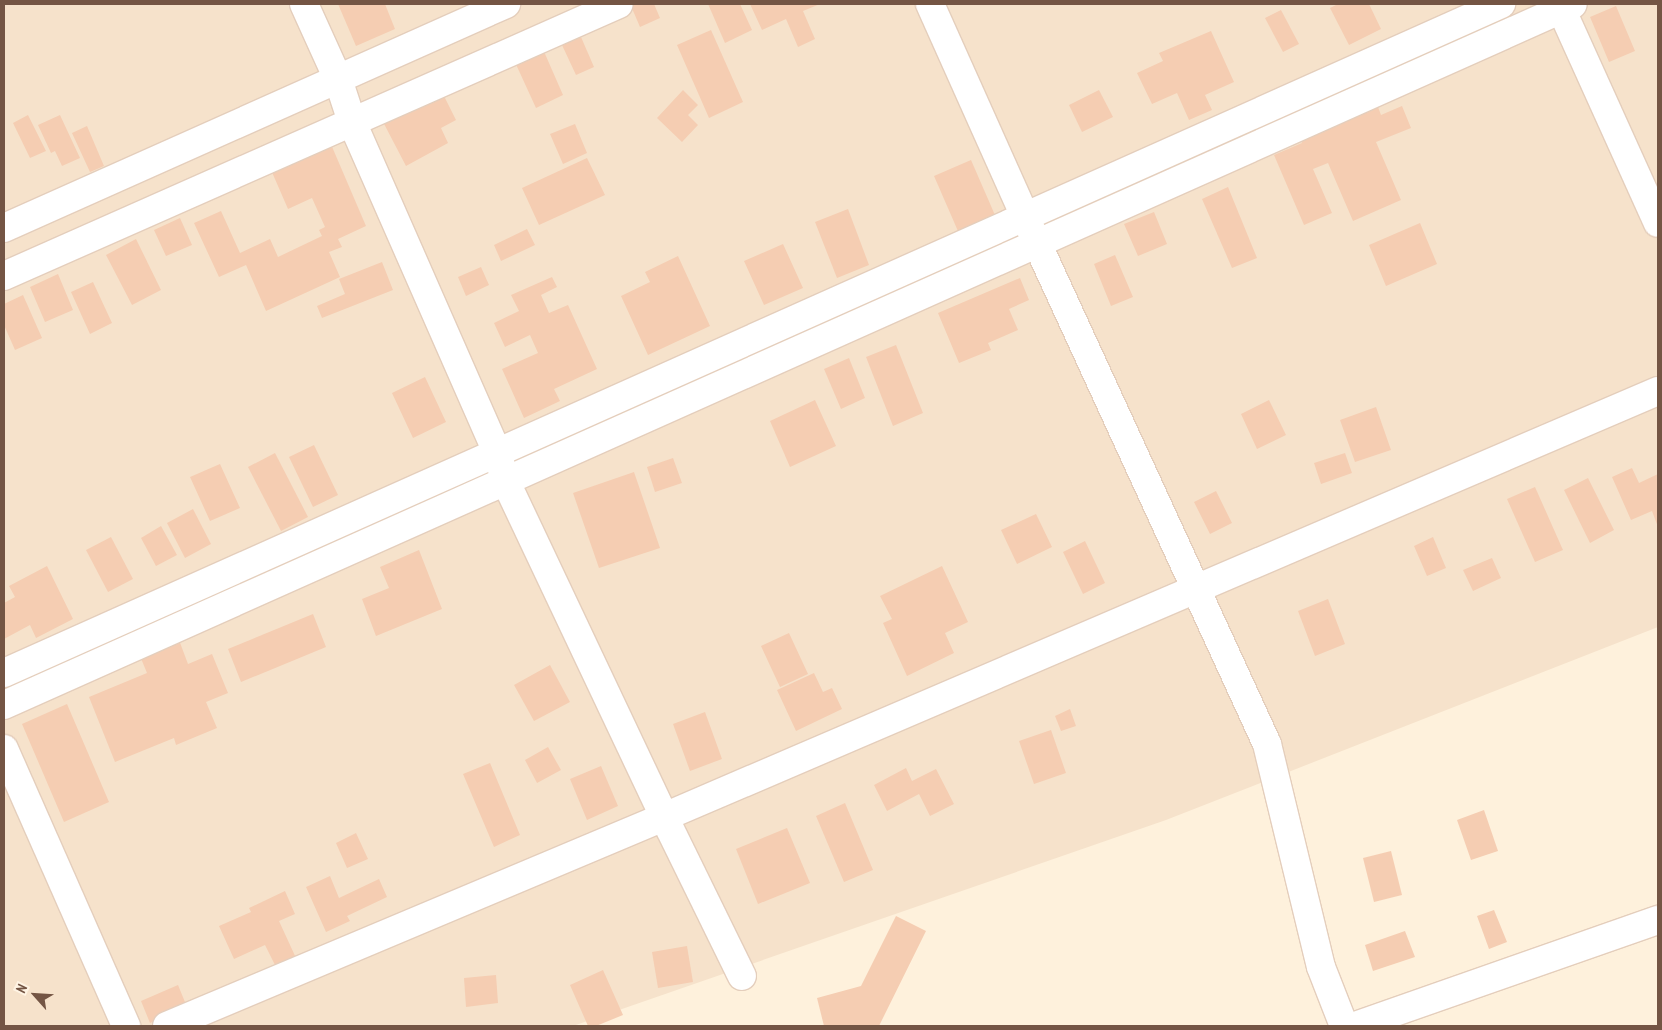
<!DOCTYPE html>
<style>
body{margin:0}
#map{position:relative;width:1662px;height:1030px;overflow:hidden;background:#fef1dc;font-family:"PT Sans Narrow",sans-serif}
div>[style]{position:absolute}
[style*='--x']{left:calc(var(--x)*1px);top:calc(var(--y)*1px);width:calc(var(--w)*1px);rotate:calc(var(--a)*1deg)}
.residential>*{inset:0;background:#f6e2cb}
.building>*{inset:0;background:#f5cdb2}
.roads{filter:drop-shadow(1px 0 #e4cebc) drop-shadow(-1px 0 #e4cebc) drop-shadow(0 1px #e4cebc) drop-shadow(0 -1px #e4cebc)}
.minor>*{height:28px;margin:-14px;padding:0 14px;transform-origin:14px;border-radius:14px;background:#fff}
span{translate:-50% -50%;white-space:nowrap;text-align:center;line-height:1.15;-webkit-text-stroke:4.5px #fff4e4;paint-order:stroke}
.frame{position:absolute;inset:0;border:5px solid #745544;pointer-events:none}
.north{position:absolute;left:10px;top:970px;width:50px;height:50px;-webkit-text-stroke:4px #fff4e4;paint-order:stroke;rotate:296deg;font-size:14px;font-weight:700;line-height:20px;text-align:center;color:#745544}
.north::after{content:'';display:block;margin:auto;width:18px;height:22px;background:#745544;clip-path:polygon(50% 0,100% 100%,50% 72%,0 100%)}
</style>
<div id="map">
<div class="residential">
<i style="clip-path:polygon(4px 4px,1658px 4px,1658px 627px,1166px 820px,573px 1026px,4px 1026px)"></i>
</div>
<div class="building">
<i style="clip-path:polygon(338px 4px,385px 4px,395px 29px,356px 46px)"></i>
<i style="clip-path:polygon(635px 4px,654px 4px,660px 18px,640px 27px,631px 6px)"></i>
<i style="clip-path:polygon(708px 4px,740px 4px,752px 30px,725px 43px)"></i>
<i style="clip-path:polygon(750px 4px,820px 4px,803px 11px,815px 39px,798px 47px,786px 19px,762px 30px)"></i>
<i style="clip-path:polygon(1338px 4px,1369px 4px,1381px 29px,1349px 45px,1330px 8px)"></i>
<i style="clip-path:polygon(1616px 6px,1635px 51px,1609px 62px,1590px 17px)"></i>
<i style="clip-path:polygon(1281px 10px,1299px 44px,1283px 52px,1265px 18px)"></i>
<i style="clip-path:polygon(711px 30px,743px 102px,709px 118px,677px 45px)"></i>
<i style="clip-path:polygon(1211px 31px,1234px 82px,1205px 95px,1212px 110px,1189px 120px,1177px 93px,1152px 104px,1137px 73px,1163px 61px,1159px 53px)"></i>
<i style="clip-path:polygon(581px 37px,594px 67px,576px 75px,562px 45px)"></i>
<i style="clip-path:polygon(542px 47px,563px 95px,536px 108px,514px 60px)"></i>
<i style="clip-path:polygon(683px 90px,698px 105px,688px 115px,698px 125px,682px 142px,657px 118px)"></i>
<i style="clip-path:polygon(1099px 90px,1113px 117px,1082px 132px,1069px 105px)"></i>
<i style="clip-path:polygon(444px 96px,456px 120px,441px 128px,448px 143px,406px 166px,382px 120px,425px 98px,429px 104px)"></i>
<i style="clip-path:polygon(1402px 106px,1411px 128px,1376px 142px,1401px 200px,1353px 221px,1328px 163px,1313px 169px,1332px 213px,1304px 225px,1274px 155px,1302px 143px,1301px 140px,1378px 107px,1381px 115px)"></i>
<i style="clip-path:polygon(28px 115px,46px 151px,30px 158px,13px 123px)"></i>
<i style="clip-path:polygon(60px 115px,80px 158px,62px 166px,55px 151px,51px 153px,38px 125px)"></i>
<i style="clip-path:polygon(575px 124px,587px 153px,563px 164px,550px 134px)"></i>
<i style="clip-path:polygon(87px 126px,104px 166px,90px 172px,72px 133px)"></i>
<i style="clip-path:polygon(327px 135px,366px 226px,338px 239px,342px 247px,329px 252px,340px 277px,266px 311px,246px 265px,219px 277px,194px 223px,221px 211px,240px 253px,270px 239px,278px 257px,322px 236px,319px 230px,325px 227px,312px 198px,288px 209px,268px 163px)"></i>
<i style="clip-path:polygon(587px 158px,605px 195px,539px 225px,522px 188px)"></i>
<i style="clip-path:polygon(971px 160px,998px 222px,961px 238px,934px 176px)"></i>
<i style="clip-path:polygon(1228px 187px,1257px 258px,1232px 268px,1202px 199px)"></i>
<i style="clip-path:polygon(848px 209px,869px 265px,837px 278px,815px 222px)"></i>
<i style="clip-path:polygon(1154px 212px,1167px 244px,1138px 256px,1124px 224px)"></i>
<i style="clip-path:polygon(180px 218px,192px 245px,166px 256px,154px 230px)"></i>
<i style="clip-path:polygon(1420px 223px,1437px 264px,1386px 286px,1369px 245px)"></i>
<i style="clip-path:polygon(527px 229px,535px 245px,501px 261px,494px 245px)"></i>
<i style="clip-path:polygon(136px 239px,161px 290px,132px 305px,106px 255px)"></i>
<i style="clip-path:polygon(783px 244px,803px 288px,764px 305px,744px 261px)"></i>
<i style="clip-path:polygon(1115px 255px,1133px 297px,1111px 306px,1094px 264px)"></i>
<i style="clip-path:polygon(678px 256px,710px 326px,648px 355px,621px 296px,650px 282px,645px 272px)"></i>
<i style="clip-path:polygon(382px 262px,393px 290px,322px 318px,317px 306px,345px 294px,339px 279px)"></i>
<i style="clip-path:polygon(481px 267px,489px 285px,466px 296px,458px 277px)"></i>
<i style="clip-path:polygon(58px 274px,73px 310px,45px 322px,30px 287px)"></i>
<i style="clip-path:polygon(552px 277px,557px 287px,541px 295px,549px 313px,568px 305px,597px 369px,554px 389px,560px 401px,524px 418px,502px 369px,538px 353px,530px 335px,505px 347px,494px 323px,519px 311px,511px 295px)"></i>
<i style="clip-path:polygon(1020px 278px,1029px 300px,1009px 309px,1018px 330px,988px 343px,991px 350px,959px 363px,938px 313px)"></i>
<i style="clip-path:polygon(93px 282px,112px 323px,90px 334px,71px 292px)"></i>
<i style="clip-path:polygon(23px 295px,42px 338px,15px 350px,4px 325px,4px 304px)"></i>
<i style="clip-path:polygon(896px 345px,923px 413px,893px 426px,866px 357px)"></i>
<i style="clip-path:polygon(849px 358px,865px 398px,841px 409px,824px 369px)"></i>
<i style="clip-path:polygon(425px 377px,446px 422px,413px 438px,392px 393px)"></i>
<i style="clip-path:polygon(815px 400px,836px 446px,790px 467px,770px 421px)"></i>
<i style="clip-path:polygon(1269px 400px,1286px 435px,1257px 449px,1241px 414px)"></i>
<i style="clip-path:polygon(1376px 407px,1391px 450px,1355px 462px,1340px 420px)"></i>
<i style="clip-path:polygon(314px 445px,338px 495px,313px 507px,289px 457px)"></i>
<i style="clip-path:polygon(275px 453px,308px 517px,281px 531px,248px 467px)"></i>
<i style="clip-path:polygon(1345px 453px,1352px 473px,1321px 484px,1314px 463px)"></i>
<i style="clip-path:polygon(673px 458px,682px 483px,655px 492px,647px 467px)"></i>
<i style="clip-path:polygon(220px 464px,240px 508px,210px 521px,190px 477px)"></i>
<i style="clip-path:polygon(1632px 468px,1639px 483px,1658px 474px,1658px 527px,1652px 511px,1631px 520px,1612px 477px)"></i>
<i style="clip-path:polygon(634px 472px,660px 548px,599px 568px,573px 493px)"></i>
<i style="clip-path:polygon(1588px 478px,1614px 530px,1590px 543px,1564px 490px)"></i>
<i style="clip-path:polygon(1535px 487px,1563px 550px,1535px 562px,1507px 499px)"></i>
<i style="clip-path:polygon(1216px 491px,1232px 523px,1210px 534px,1194px 502px)"></i>
<i style="clip-path:polygon(193px 509px,211px 544px,185px 558px,167px 523px)"></i>
<i style="clip-path:polygon(1036px 514px,1052px 547px,1017px 564px,1001px 530px)"></i>
<i style="clip-path:polygon(161px 526px,177px 555px,156px 566px,141px 538px)"></i>
<i style="clip-path:polygon(111px 537px,133px 579px,108px 592px,86px 550px)"></i>
<i style="clip-path:polygon(1433px 537px,1446px 568px,1427px 576px,1414px 546px)"></i>
<i style="clip-path:polygon(1085px 541px,1105px 583px,1083px 594px,1063px 552px)"></i>
<i style="clip-path:polygon(419px 550px,442px 609px,376px 636px,362px 599px,389px 588px,380px 567px)"></i>
<i style="clip-path:polygon(1492px 558px,1501px 578px,1473px 591px,1463px 570px)"></i>
<i style="clip-path:polygon(47px 566px,73px 619px,36px 638px,30px 625px,4px 639px,4px 603px,15px 597px,9px 586px)"></i>
<i style="clip-path:polygon(942px 566px,968px 622px,945px 633px,954px 653px,907px 676px,883px 623px,892px 619px,880px 596px)"></i>
<i style="clip-path:polygon(1328px 599px,1345px 644px,1315px 656px,1298px 611px)"></i>
<i style="clip-path:polygon(313px 614px,326px 647px,241px 682px,228px 649px)"></i>
<i style="clip-path:polygon(789px 633px,808px 674px,780px 687px,761px 646px)"></i>
<i style="clip-path:polygon(179px 640px,188px 664px,212px 654px,228px 693px,206px 702px,217px 728px,176px 745px,174px 738px,115px 762px,89px 697px,147px 673px,140px 656px)"></i>
<i style="clip-path:polygon(550px 665px,570px 702px,534px 721px,514px 685px)"></i>
<i style="clip-path:polygon(814px 673px,823px 692px,832px 688px,842px 709px,796px 731px,777px 690px)"></i>
<i style="clip-path:polygon(67px 704px,109px 802px,64px 822px,22px 724px)"></i>
<i style="clip-path:polygon(1070px 709px,1076px 726px,1061px 731px,1055px 716px)"></i>
<i style="clip-path:polygon(705px 712px,722px 759px,690px 771px,673px 724px)"></i>
<i style="clip-path:polygon(1051px 730px,1066px 773px,1034px 784px,1019px 741px)"></i>
<i style="clip-path:polygon(548px 747px,561px 770px,537px 783px,525px 760px)"></i>
<i style="clip-path:polygon(490px 763px,520px 835px,494px 847px,463px 774px)"></i>
<i style="clip-path:polygon(601px 766px,618px 806px,587px 820px,570px 779px)"></i>
<i style="clip-path:polygon(906px 768px,912px 781px,936px 769px,954px 804px,930px 816px,919px 794px,887px 811px,874px 785px)"></i>
<i style="clip-path:polygon(845px 803px,873px 870px,844px 882px,816px 816px)"></i>
<i style="clip-path:polygon(1484px 810px,1498px 851px,1471px 860px,1457px 820px)"></i>
<i style="clip-path:polygon(787px 828px,810px 883px,758px 904px,736px 849px)"></i>
<i style="clip-path:polygon(356px 833px,368px 859px,347px 868px,336px 843px)"></i>
<i style="clip-path:polygon(1391px 851px,1402px 895px,1374px 902px,1363px 858px)"></i>
<i style="clip-path:polygon(330px 876px,339px 898px,379px 879px,387px 897px,347px 916px,350px 921px,326px 932px,306px 887px)"></i>
<i style="clip-path:polygon(285px 891px,295px 914px,279px 921px,296px 958px,276px 967px,265px 945px,234px 959px,219px 926px,251px 912px,249px 908px)"></i>
<i style="clip-path:polygon(1494px 910px,1507px 942px,1489px 949px,1477px 916px)"></i>
<i style="clip-path:polygon(896px 916px,926px 931px,879px 1026px,824px 1026px,817px 998px,861px 986px)"></i>
<i style="clip-path:polygon(1405px 931px,1415px 957px,1373px 971px,1365px 945px)"></i>
<i style="clip-path:polygon(687px 946px,693px 982px,658px 988px,652px 952px)"></i>
<i style="clip-path:polygon(603px 970px,623px 1015px,596px 1026px,588px 1026px,570px 985px)"></i>
<i style="clip-path:polygon(496px 975px,498px 1003px,466px 1007px,464px 978px)"></i>
<i style="clip-path:polygon(178px 985px,187px 1007px,150px 1023px,141px 1001px)"></i>
</div>
<div class="roads">
<div class="minor">
<i style="--x:304;--y:4;--w:82;--a:65.6"></i>
<i style="--x:338;--y:79;--w:45;--a:72"></i>
<i style="--x:352;--y:122;--w:360;--a:66.3"></i>
<i style="--x:497;--y:452;--w:29;--a:74"></i>
<i style="--x:505;--y:480;--w:373;--a:64.7"></i>
<i style="--x:664;--y:817;--w:177;--a:63.9"></i>
<i style="--x:930;--y:4;--w:262;--a:65.9"></i>
<i style="--x:1037;--y:243;--w:551;--a:65.34"></i>
<i style="--x:1267;--y:744;--w:229;--a:76.4"></i>
<i style="--x:1321;--y:967;--w:63;--a:68.7"></i>
<i style="--x:1559;--y:4;--w:240;--a:65.7"></i>
<i style="--x:4;--y:228;--w:550;--a:-24.05"></i>
<i style="--x:4;--y:276;--w:672;--a:-23.86"></i>
<i style="--x:4;--y:673;--w:1640;--a:-24.08"></i>
<i style="--x:4;--y:705;--w:1718;--a:-24.07"></i>
<i style="--x:4;--y:749;--w:303;--a:66.2"></i>
<i style="--x:167;--y:1026;--w:539;--a:-22.81"></i>
<i style="--x:664;--y:817;--w:1081;--a:-23.2"></i>
<i style="--x:1355;--y:1026;--w:321;--a:-19.3"></i>
</div>
</div>
<div class="frame"></div>
<div class="north">N</div>
</div>
